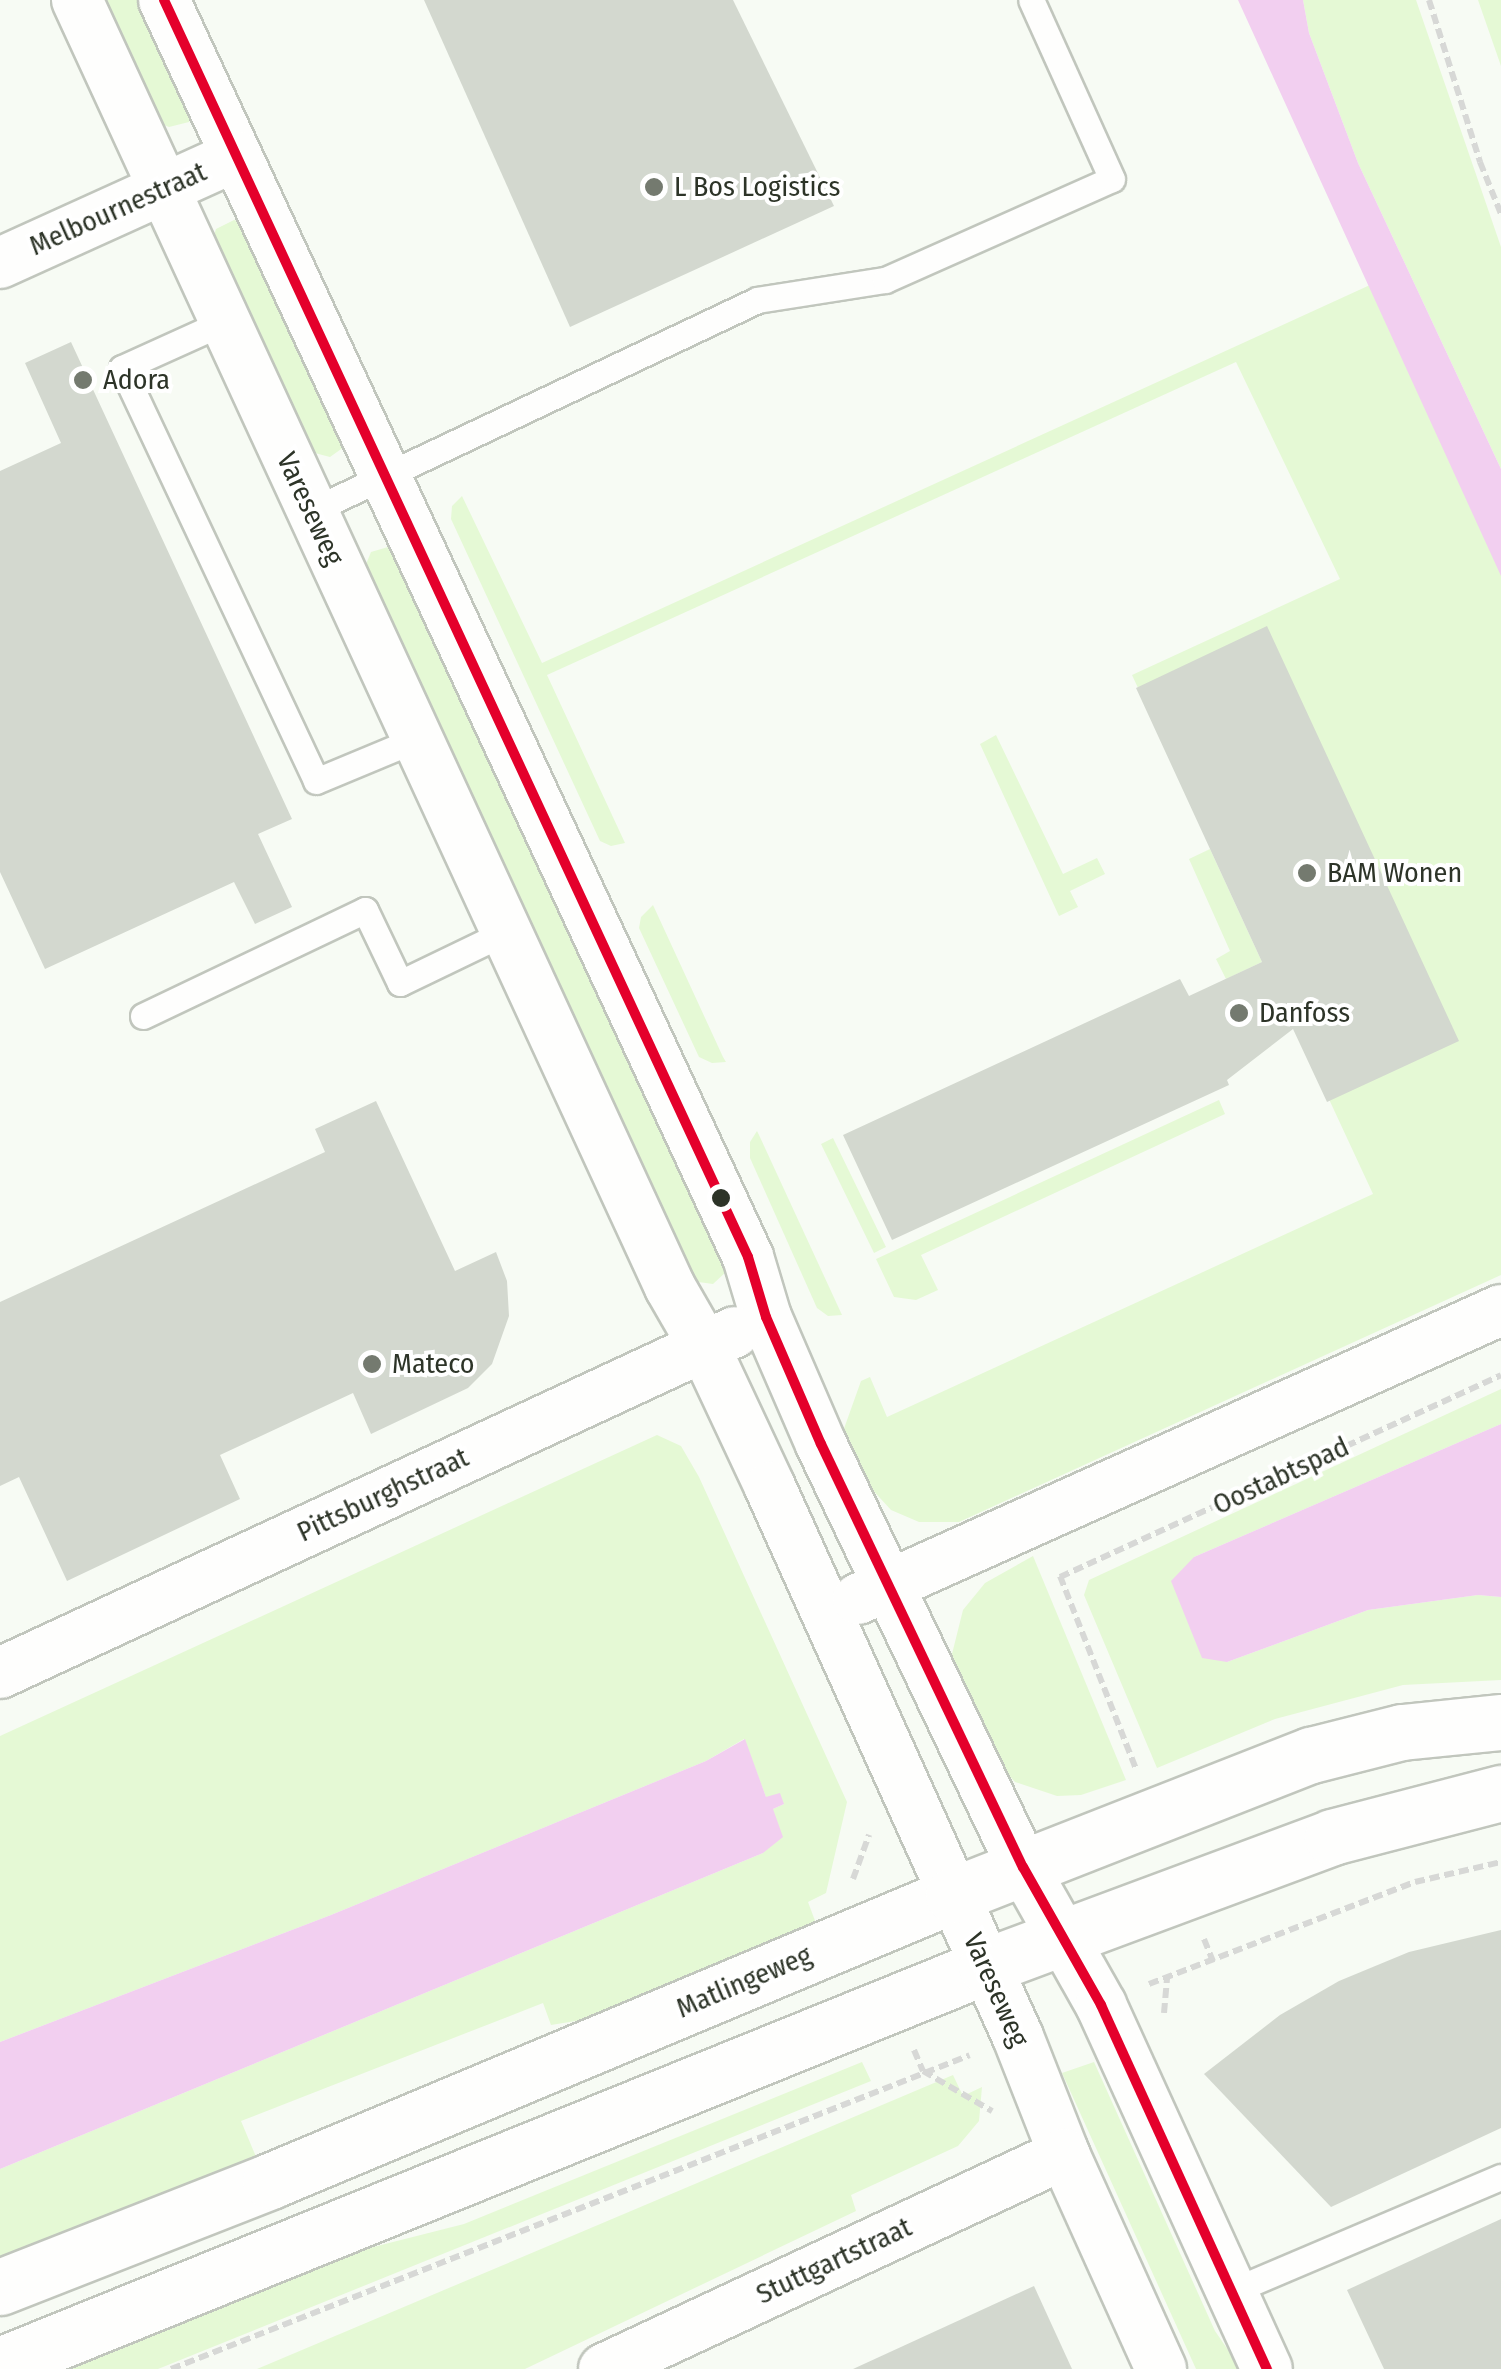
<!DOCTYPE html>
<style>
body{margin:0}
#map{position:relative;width:1501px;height:2369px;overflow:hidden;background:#f7fbf4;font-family:"Fira Sans Condensed",sans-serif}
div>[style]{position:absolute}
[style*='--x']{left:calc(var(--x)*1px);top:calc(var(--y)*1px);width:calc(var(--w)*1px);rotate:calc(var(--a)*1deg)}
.green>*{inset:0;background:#e5f9d5}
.water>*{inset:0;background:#f2cff0}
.building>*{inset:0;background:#d3d8cf}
.path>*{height:6px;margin-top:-3px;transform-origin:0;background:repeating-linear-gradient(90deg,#d7d8d6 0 10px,transparent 0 15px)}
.roads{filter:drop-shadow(2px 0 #c1c6bd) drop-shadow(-2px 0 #c1c6bd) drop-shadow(0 2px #c1c6bd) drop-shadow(0 -2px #c1c6bd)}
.lane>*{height:25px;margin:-12.5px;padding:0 12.5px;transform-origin:12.5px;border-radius:12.5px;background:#fefefd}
.street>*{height:50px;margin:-25px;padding:0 25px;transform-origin:25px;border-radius:25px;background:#fefefd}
.secondary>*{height:55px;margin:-27.5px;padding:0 27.5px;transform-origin:27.5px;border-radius:27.5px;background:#fefefd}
.bus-1>*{height:10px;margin:-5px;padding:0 5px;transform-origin:5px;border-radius:5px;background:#e4002b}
.dots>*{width:28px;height:28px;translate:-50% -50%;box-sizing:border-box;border:5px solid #fff;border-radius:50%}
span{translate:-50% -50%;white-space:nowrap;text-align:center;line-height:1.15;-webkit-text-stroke:8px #fff;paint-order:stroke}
.poi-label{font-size:28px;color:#2d3428}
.left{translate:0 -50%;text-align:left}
.street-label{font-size:28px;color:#2d3428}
</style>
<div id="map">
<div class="green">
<i style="clip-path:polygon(100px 0,151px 0,195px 113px,189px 122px,169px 127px,159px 123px)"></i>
<i style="clip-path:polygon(1303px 0,1416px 0,1501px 247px,1501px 469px,1358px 163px,1309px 33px)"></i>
<i style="clip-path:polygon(1478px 0,1501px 0,1501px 66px)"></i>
<i style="clip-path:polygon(234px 220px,245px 223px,344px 447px,330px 457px,311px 452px,213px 238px,216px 229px)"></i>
<i style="clip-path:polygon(1370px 285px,1501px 573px,1501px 1275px,959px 1522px,919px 1522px,891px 1510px,868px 1485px,841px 1437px,861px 1381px,870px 1377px,887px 1417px,1373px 1194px,1132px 675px,1340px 579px,1236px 362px,547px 675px,625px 843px,611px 846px,600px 841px,451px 519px,452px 506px,462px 496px,542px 663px)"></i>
<i style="clip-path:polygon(388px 547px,398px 551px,727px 1271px,713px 1284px,691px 1281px,364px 569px,371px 552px)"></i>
<i style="clip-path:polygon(996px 735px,1063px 874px,1097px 858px,1105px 874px,1070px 891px,1078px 907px,1059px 916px,980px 744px)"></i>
<i style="clip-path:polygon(1210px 849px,1262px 962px,1226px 979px,1216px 959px,1230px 951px,1189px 859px)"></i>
<i style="clip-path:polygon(653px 905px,723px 1057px,726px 1062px,712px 1063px,699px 1057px,639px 928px,641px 917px)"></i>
<i style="clip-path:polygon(1219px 1100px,1225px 1114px,921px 1255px,938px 1290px,916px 1300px,894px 1297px,876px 1259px)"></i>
<i style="clip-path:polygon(757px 1131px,759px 1135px,842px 1315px,828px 1316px,817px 1308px,750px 1158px,750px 1142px)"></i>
<i style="clip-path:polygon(833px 1138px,886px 1247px,874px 1253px,821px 1144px)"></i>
<i style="clip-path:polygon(1501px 1389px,1501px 1424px,1194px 1557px,1227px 1662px,1368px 1610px,1478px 1595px,1501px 1597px,1501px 1680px,1403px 1685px,1275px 1719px,1157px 1768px,1084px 1595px,1089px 1580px)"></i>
<i style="clip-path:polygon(657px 1435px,681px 1446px,699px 1477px,847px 1802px,826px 1893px,808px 1902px,820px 1934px,631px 2012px,551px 2025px,543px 2003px,241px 2121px,259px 2164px,0 2268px,0 2169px,763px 1853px,773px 1809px,784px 1804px,766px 1797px,744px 1739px,706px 1761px,331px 1915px,0 2042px,0 1736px)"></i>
<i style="clip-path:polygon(1033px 1556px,1126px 1780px,1081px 1795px,1057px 1796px,1015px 1782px,988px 1752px,958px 1684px,952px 1654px,963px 1610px,985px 1583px)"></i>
<i style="clip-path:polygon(862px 2062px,871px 2081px,158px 2369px,48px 2369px,322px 2260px,464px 2224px)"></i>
<i style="clip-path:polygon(1094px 2062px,1215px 2331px,1241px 2369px,1196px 2369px,1062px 2073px)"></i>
<i style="clip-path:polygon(953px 2075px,963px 2096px,982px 2087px,979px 2121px,958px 2146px,851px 2195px,856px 2211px,525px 2369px,257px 2369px)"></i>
</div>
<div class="water">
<i style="clip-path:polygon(1238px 0,1303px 0,1309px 33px,1358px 163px,1501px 469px,1501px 576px)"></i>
<i style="clip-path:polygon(1501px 1424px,1501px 1597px,1478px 1595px,1368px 1610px,1227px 1662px,1202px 1658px,1171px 1581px,1194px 1557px)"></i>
<i style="clip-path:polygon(745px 1739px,766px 1797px,780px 1793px,784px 1804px,773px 1809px,783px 1837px,763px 1853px,0 2169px,0 2042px,331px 1915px,706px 1761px)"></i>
</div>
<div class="building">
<i style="clip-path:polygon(424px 0,733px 0,834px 206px,570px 327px)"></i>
<i style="clip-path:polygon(71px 342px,292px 819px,258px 834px,292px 907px,255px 924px,234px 882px,45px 969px,0 872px,0 471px,61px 443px,25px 363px)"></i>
<i style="clip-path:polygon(1267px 626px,1459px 1041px,1327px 1102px,1293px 1029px,1227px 1080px,1229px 1085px,892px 1240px,843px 1135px,1180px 979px,1189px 996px,1262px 962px,1136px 688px)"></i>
<i style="clip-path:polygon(376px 1101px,455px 1271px,496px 1252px,507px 1281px,509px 1316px,492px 1364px,468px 1388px,371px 1434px,353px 1393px,220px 1455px,240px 1499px,67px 1581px,19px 1477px,0 1486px,0 1302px,325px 1152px,315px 1129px)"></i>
<i style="clip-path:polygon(1501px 1930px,1501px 2128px,1331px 2207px,1204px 2074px,1280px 2015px,1339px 1981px,1409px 1952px)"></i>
<i style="clip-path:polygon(1501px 2219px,1501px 2369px,1384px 2369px,1347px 2290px)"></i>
<i style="clip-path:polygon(1034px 2286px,1072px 2369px,853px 2369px)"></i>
</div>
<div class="path">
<i style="--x:1429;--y:0;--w:170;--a:72.5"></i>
<i style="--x:1480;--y:162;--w:56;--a:68"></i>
<i style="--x:1060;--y:1576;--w:207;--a:68.5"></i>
<i style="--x:1060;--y:1577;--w:485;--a:-24.6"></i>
<i style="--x:853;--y:1879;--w:47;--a:-70"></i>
<i style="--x:1204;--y:1939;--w:24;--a:68"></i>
<i style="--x:1149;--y:1984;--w:285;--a:-21"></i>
<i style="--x:1415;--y:1882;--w:88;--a:-13.1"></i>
<i style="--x:1164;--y:2013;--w:36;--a:-85"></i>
<i style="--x:914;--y:2050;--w:23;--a:67"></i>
<i style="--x:923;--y:2071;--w:80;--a:30.1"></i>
<i style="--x:171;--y:2369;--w:858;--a:-21.45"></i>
</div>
<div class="roads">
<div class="lane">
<i style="--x:224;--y:322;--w:112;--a:155.7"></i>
<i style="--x:122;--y:368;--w:456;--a:64.8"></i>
<i style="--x:316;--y:781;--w:109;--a:-22.6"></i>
<i style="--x:311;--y:511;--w:493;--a:-25.3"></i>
<i style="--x:757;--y:300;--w:130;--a:-8.9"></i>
<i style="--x:885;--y:280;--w:248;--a:-24"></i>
<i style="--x:1112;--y:179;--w:196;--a:-114.3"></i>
<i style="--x:143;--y:1016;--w:246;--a:-25.5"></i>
<i style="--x:365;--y:910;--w:81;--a:64.4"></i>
<i style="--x:400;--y:983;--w:118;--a:-25.7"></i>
<i style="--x:1232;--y:2291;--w:292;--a:-23"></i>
</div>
<div class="street">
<i style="--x:77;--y:0;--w:1417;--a:65.26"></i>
<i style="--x:670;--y:1287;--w:68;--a:60"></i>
<i style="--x:704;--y:1346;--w:156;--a:64.9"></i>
<i style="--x:770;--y:1487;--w:603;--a:65.73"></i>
<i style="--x:1018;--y:2037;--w:126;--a:68.5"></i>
<i style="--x:1064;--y:2154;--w:236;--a:65.7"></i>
<i style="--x:164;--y:0;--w:1386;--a:65.08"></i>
<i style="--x:748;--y:1257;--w:63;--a:73.3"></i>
<i style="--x:766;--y:1317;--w:138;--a:66.6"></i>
<i style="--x:821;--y:1444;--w:469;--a:64.5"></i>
<i style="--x:1023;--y:1867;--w:159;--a:60.5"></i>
<i style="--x:1101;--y:2005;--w:400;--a:65.5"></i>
<i style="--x:0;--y:263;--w:259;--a:-24.4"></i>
<i style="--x:858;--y:1599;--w:705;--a:-24.2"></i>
<i style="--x:0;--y:1673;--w:810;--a:-24.89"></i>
<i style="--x:604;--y:2369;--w:508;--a:-25.05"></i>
</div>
<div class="secondary">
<i style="--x:0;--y:2287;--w:290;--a:-21.4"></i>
<i style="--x:270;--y:2181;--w:740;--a:-22.72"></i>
<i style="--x:953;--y:1895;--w:384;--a:-21.4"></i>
<i style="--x:1311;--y:1755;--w:94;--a:-14.2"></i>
<i style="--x:1402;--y:1732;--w:100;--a:-5.8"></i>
<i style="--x:0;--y:2365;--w:1064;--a:-22.03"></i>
<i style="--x:986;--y:1966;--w:369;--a:-20.4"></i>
<i style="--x:1332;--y:1837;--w:175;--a:-14.6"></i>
</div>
</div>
<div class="bus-1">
<i style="--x:164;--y:0;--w:1386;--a:65.08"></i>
<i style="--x:748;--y:1257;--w:63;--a:73.3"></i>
<i style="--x:766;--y:1317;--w:138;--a:66.6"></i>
<i style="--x:821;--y:1444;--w:469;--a:64.5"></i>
<i style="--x:1023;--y:1867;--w:159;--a:60.5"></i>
<i style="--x:1101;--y:2005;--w:400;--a:65.5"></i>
</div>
<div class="dots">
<i style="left:654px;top:187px;background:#747a6f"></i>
<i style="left:83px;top:380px;background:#747a6f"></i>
<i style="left:1307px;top:873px;background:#747a6f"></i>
<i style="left:1239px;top:1013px;background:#747a6f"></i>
<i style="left:721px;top:1198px;background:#2d3428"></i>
<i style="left:372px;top:1364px;background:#747a6f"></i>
</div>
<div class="poi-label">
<span class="left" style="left:674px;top:187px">L Bos Logistics</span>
<span class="left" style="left:103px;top:380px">Adora</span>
<span class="left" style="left:1327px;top:873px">BAM Wonen</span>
<span class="left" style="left:1259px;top:1013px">Danfoss</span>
<span class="left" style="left:392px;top:1364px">Mateco</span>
</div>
<div class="street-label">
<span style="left:118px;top:209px;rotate:-24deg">Melbournestraat</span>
<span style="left:310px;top:509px;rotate:65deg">Vareseweg</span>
<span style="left:1281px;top:1476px;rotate:-25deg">Oostabtspad</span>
<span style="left:383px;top:1495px;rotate:-25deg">Pittsburghstraat</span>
<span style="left:744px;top:1982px;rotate:-23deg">Matlingeweg</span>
<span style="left:996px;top:1990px;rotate:66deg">Vareseweg</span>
<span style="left:834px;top:2261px;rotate:-25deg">Stuttgartstraat</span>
</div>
</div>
